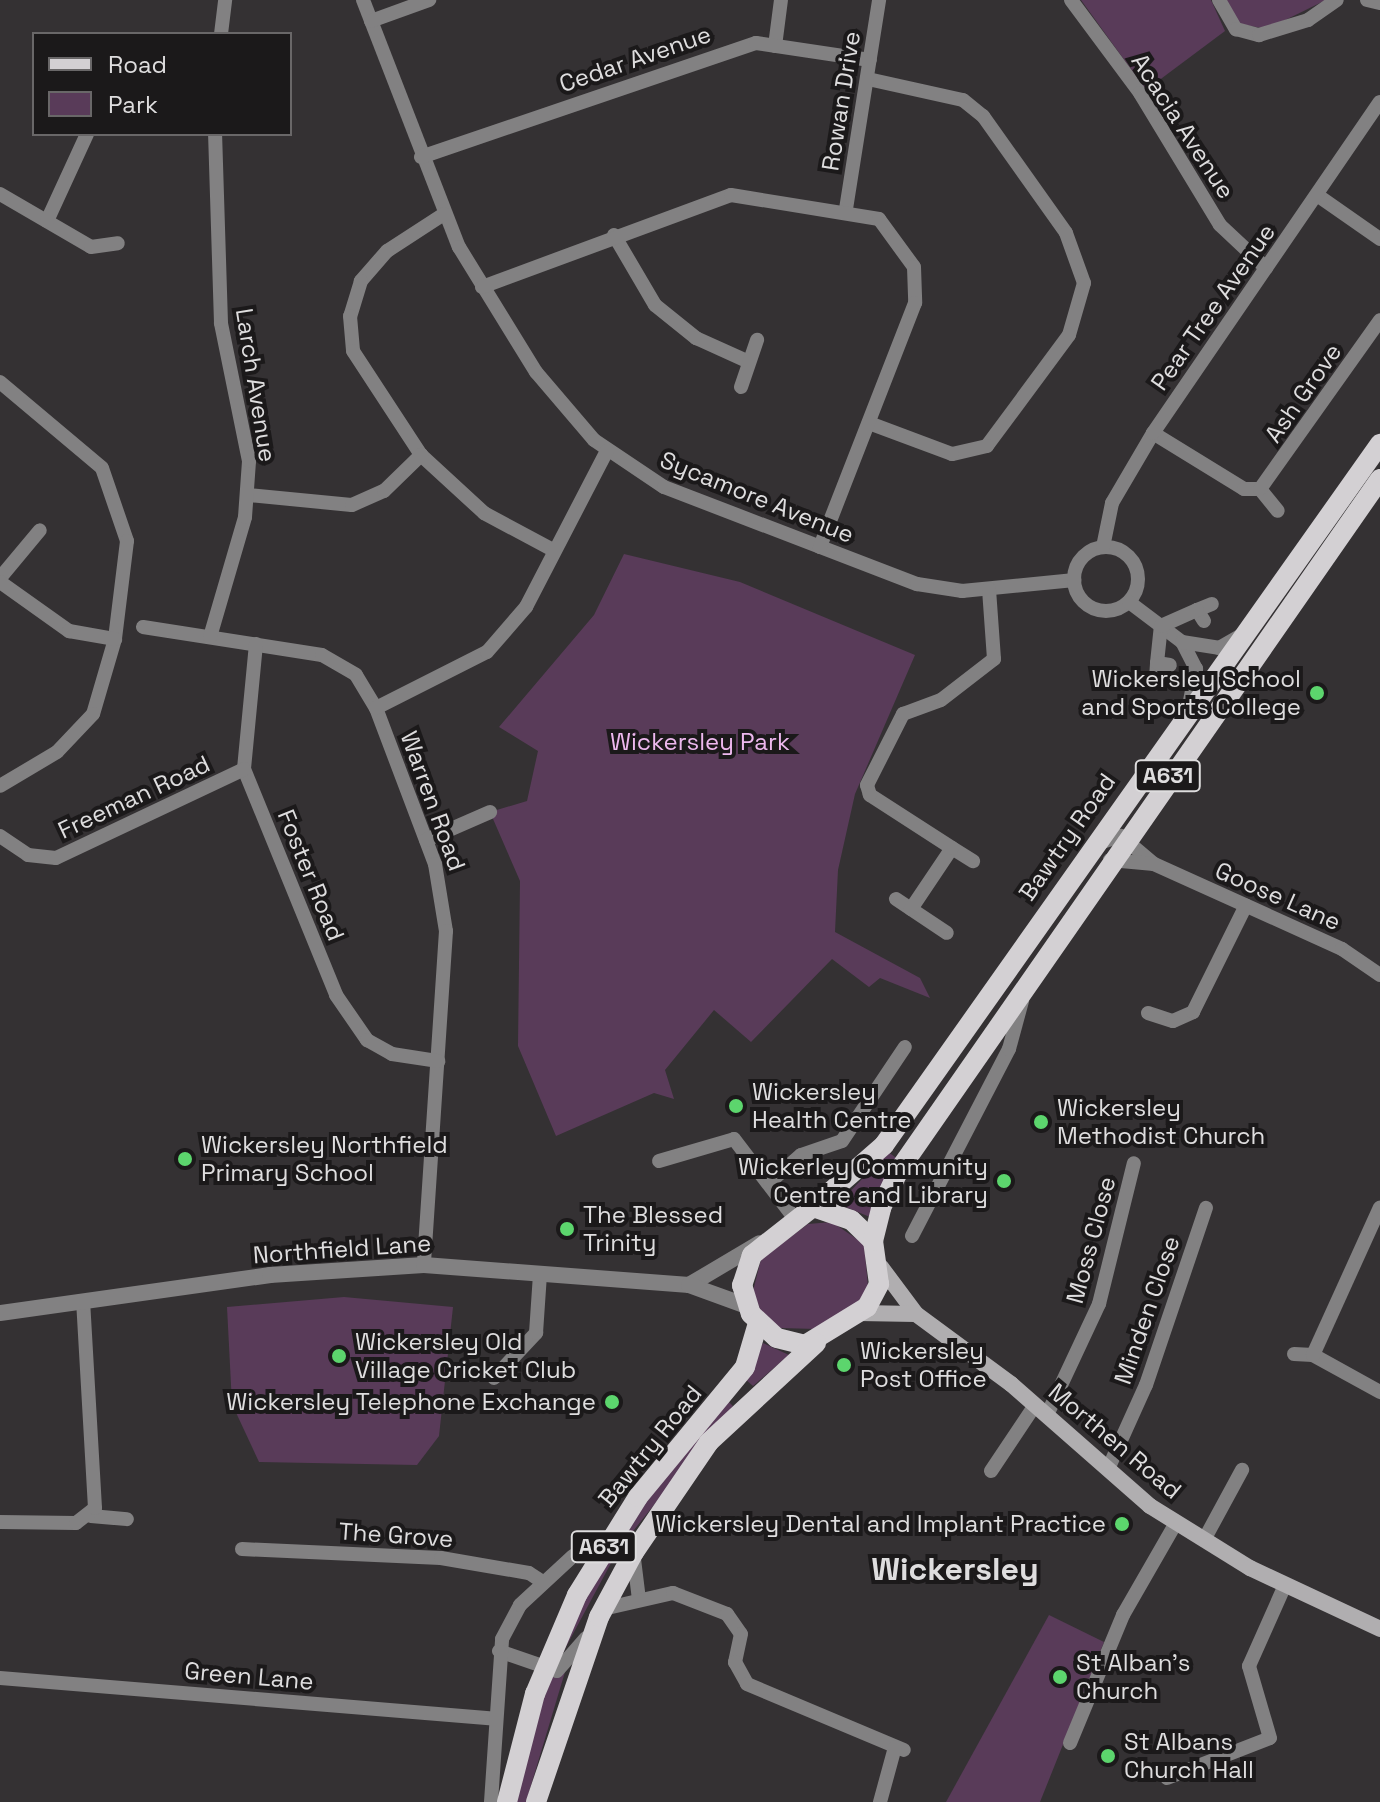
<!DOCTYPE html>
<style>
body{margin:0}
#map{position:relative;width:1380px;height:1802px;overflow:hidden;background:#343133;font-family:"Space Grotesk",sans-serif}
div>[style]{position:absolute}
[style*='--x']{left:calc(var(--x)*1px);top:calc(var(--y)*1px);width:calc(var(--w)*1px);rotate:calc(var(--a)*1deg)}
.green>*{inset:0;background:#593b59}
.minor>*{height:14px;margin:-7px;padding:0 7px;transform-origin:7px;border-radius:7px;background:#828182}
.minor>.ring{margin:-7px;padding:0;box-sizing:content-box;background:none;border:14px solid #828182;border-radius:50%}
.tertiary>*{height:16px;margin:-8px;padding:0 8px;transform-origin:8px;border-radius:8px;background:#828182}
.secondary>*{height:16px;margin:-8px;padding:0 8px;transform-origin:8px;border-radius:8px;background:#b0aeb0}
.primary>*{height:20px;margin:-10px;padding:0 10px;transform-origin:10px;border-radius:10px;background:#d3d0d3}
.dots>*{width:22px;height:22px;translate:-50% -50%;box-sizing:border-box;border:4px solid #1b191a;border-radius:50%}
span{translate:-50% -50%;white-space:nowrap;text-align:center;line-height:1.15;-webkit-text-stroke:8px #1b191a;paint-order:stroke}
.shield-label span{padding:2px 6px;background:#1b191a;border:2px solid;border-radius:6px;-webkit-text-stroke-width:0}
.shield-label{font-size:22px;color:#deddde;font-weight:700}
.street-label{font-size:24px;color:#deddde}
.poi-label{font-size:24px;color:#deddde}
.right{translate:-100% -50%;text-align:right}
.left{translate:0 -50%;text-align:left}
.park-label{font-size:24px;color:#edb8ee}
.district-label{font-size:32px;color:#deddde;font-weight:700}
.legend{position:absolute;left:32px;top:32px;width:260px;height:104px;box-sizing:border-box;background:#1b191a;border:2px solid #696768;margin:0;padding:10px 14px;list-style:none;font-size:24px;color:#deddde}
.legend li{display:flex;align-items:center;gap:16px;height:40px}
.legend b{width:40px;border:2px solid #696768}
</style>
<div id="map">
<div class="green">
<i style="clip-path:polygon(1081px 0,1211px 0,1225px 31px,1146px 90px)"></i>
<i style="clip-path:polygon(1225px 0,1326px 0,1267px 29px,1240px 24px)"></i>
<i style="clip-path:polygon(624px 554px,740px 582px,915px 655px,855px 794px,838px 870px,835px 932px,920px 978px,930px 998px,880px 978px,869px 987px,832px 959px,751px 1042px,714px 1010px,665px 1070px,674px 1099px,654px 1093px,556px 1136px,518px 1046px,520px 881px,490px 812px,527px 801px,538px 751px,499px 727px,594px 615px)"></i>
<i style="clip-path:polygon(888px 1152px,898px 1159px,870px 1217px,838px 1204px)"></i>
<i style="clip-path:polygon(832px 1222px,864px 1244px,868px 1286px,861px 1300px,817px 1329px,779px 1328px,761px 1312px,753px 1291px,761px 1259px,808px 1224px)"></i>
<i style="clip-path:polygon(344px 1297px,453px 1307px,439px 1436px,417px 1465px,259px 1462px,232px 1404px,227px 1307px)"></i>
<i style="clip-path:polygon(763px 1343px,789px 1355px,753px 1386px,745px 1379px)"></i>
<i style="clip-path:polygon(727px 1400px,733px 1406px,618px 1550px,559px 1660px,572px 1621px,617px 1539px)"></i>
<i style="clip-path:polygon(1049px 1615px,1104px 1642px,1040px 1802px,946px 1802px)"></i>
<i style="clip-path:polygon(565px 1672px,526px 1802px,514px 1802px,531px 1730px,553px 1676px)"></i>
</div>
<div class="minor">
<i style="--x:363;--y:0;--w:265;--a:68.8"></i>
<i style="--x:459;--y:247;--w:147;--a:58.4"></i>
<i style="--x:536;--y:372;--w:89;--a:49.5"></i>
<i style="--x:594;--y:440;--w:84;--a:33.9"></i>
<i style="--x:664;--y:487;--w:271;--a:21"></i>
<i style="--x:917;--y:584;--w:46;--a:8.8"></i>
<i style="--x:962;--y:591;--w:113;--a:-5.6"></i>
<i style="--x:1071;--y:0;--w:116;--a:53.4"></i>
<i style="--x:1140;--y:93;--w:154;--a:58.8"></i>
<i style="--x:1220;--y:225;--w:63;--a:43.1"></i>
<i style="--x:1219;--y:0;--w:34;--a:60"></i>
<i style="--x:1236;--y:29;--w:24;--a:15"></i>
<i style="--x:1259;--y:35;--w:51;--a:-17"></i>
<i style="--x:1308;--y:20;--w:35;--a:-35"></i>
<i style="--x:1367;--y:0;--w:13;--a:13"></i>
<i style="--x:371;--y:21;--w:62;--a:-19.9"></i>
<i style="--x:221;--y:34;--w:34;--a:-83"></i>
<i style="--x:775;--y:46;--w:46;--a:-82.6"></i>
<i style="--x:868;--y:79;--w:97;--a:12.5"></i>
<i style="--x:963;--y:100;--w:26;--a:39"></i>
<i style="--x:983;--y:116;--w:143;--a:54.6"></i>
<i style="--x:1066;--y:233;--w:53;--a:70.2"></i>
<i style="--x:1084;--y:283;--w:54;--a:106.1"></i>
<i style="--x:1069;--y:335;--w:138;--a:126.5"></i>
<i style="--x:987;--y:446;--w:36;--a:167"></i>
<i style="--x:952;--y:454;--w:89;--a:-159.5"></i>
<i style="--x:421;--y:157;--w:354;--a:-18.8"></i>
<i style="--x:756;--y:43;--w:115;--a:8.5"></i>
<i style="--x:0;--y:194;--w:105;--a:30.2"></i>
<i style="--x:91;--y:247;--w:27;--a:-8"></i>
<i style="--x:1317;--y:195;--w:77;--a:34.9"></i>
<i style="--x:846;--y:209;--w:212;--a:-81"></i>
<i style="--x:444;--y:214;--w:68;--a:147"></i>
<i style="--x:387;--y:251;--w:40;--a:131"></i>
<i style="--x:361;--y:281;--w:37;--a:107"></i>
<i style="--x:350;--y:316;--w:35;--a:85"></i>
<i style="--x:353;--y:351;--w:124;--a:56.8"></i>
<i style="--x:421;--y:455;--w:86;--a:42.6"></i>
<i style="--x:484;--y:513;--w:76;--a:28.2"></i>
<i style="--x:47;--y:221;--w:96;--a:-65.3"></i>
<i style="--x:614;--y:235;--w:81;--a:59.6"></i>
<i style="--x:655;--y:305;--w:53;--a:38.8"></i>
<i style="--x:696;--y:338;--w:58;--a:24.4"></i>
<i style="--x:482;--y:287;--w:265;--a:-20.3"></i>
<i style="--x:731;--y:195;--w:150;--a:9.2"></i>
<i style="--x:879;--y:219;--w:59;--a:53.9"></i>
<i style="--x:914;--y:267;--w:36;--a:88"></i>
<i style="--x:915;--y:303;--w:262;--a:111.3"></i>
<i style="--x:0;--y:382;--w:133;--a:40.1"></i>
<i style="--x:102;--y:468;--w:77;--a:71.1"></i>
<i style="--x:127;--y:541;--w:99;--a:97"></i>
<i style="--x:115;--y:639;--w:78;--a:106.3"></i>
<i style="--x:93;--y:714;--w:52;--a:133.5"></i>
<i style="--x:57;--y:752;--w:66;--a:149.2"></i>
<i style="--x:741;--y:387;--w:50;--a:-71.2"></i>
<i style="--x:1153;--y:433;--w:107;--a:31.6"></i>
<i style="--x:1244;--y:489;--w:16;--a:0"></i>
<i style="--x:1260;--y:489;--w:28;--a:51"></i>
<i style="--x:1260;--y:489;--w:207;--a:-54.6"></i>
<i style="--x:248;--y:495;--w:104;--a:5.5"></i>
<i style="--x:352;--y:505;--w:35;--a:-24"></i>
<i style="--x:384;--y:491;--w:52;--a:-44.2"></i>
<i class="ring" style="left:1074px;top:547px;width:50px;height:50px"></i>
<i style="--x:1103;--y:547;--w:45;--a:-78.4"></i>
<i style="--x:1112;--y:503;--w:81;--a:-59.6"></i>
<i style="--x:1153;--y:433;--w:401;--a:-55.6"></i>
<i style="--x:0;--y:578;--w:62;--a:-50.2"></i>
<i style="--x:0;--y:582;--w:85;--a:35.4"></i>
<i style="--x:69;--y:631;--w:47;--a:9.9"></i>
<i style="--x:1129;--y:602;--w:66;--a:37"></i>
<i style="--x:1204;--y:621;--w:13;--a:-122"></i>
<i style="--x:1197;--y:610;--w:16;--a:-22"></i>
<i style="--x:143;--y:627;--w:181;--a:8.9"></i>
<i style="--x:322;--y:655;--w:39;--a:30"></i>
<i style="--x:356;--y:675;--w:39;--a:59"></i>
<i style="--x:376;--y:708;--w:167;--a:69.3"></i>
<i style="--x:435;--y:864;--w:68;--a:80.7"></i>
<i style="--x:446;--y:931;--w:335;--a:93.8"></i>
<i style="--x:210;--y:637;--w:125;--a:-73.7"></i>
<i style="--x:245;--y:517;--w:56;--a:-85.9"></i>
<i style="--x:249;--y:461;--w:141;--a:-101.5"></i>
<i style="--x:221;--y:323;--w:189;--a:-91.8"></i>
<i style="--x:256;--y:644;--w:126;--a:95.5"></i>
<i style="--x:244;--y:769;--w:244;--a:67.8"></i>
<i style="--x:336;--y:995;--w:55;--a:55.4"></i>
<i style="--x:367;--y:1040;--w:29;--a:29"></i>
<i style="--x:392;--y:1054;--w:47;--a:8.7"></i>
<i style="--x:1157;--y:663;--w:37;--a:-84"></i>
<i style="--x:1161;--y:626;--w:39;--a:-24"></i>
<i style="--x:1156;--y:678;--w:15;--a:-86"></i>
<i style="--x:1157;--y:663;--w:13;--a:9"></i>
<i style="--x:1189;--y:706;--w:38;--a:-79"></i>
<i style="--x:1196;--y:669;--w:30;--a:-117"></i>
<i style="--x:1182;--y:642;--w:37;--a:9"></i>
<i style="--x:1219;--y:648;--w:24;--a:-30"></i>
<i style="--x:376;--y:708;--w:124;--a:-26.8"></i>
<i style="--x:487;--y:652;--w:60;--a:-49.1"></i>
<i style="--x:526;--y:607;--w:176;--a:-62.6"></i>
<i style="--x:0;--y:836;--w:34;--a:34"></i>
<i style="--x:28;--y:855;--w:28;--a:6"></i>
<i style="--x:56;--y:858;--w:208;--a:-25.3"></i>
<i style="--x:426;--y:840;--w:70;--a:-23.6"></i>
<i style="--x:1099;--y:843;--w:23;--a:-18"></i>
<i style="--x:1121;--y:836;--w:43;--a:40.3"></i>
<i style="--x:1154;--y:864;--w:206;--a:24.3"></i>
<i style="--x:1342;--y:949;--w:46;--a:34.4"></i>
<i style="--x:952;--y:848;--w:25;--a:32"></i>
<i style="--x:1110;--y:860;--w:44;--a:5.2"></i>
<i style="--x:896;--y:899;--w:61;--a:33.7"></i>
<i style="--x:911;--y:909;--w:73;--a:-56.1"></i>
<i style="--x:952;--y:848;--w:98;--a:-147.1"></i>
<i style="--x:870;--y:795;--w:10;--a:-107"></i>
<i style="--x:867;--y:785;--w:80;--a:-63.1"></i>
<i style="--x:903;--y:714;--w:40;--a:-20.2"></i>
<i style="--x:941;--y:700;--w:67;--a:-37.7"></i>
<i style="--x:994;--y:659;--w:70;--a:-94.1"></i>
<i style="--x:1148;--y:1013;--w:26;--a:18"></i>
<i style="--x:1173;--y:1021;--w:22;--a:-24"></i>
<i style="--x:1193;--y:1012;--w:119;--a:-63.6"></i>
<i style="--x:659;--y:1161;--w:78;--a:-16.3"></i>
<i style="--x:734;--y:1139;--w:101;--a:52.7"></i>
<i style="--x:770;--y:1182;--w:41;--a:-41.1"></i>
<i style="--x:801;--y:1155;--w:43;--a:-18.9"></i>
<i style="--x:842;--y:1141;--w:113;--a:-56.2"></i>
<i style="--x:912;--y:1236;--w:211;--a:-62.6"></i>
<i style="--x:1009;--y:1049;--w:50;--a:-74.8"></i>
<i style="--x:1294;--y:1354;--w:19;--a:3"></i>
<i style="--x:1313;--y:1355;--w:77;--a:28.9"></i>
<i style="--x:1313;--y:1355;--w:162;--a:-65.6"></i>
<i style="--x:494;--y:1378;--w:62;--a:-47"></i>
<i style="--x:536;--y:1333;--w:59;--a:-86.1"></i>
<i style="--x:1047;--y:1415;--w:123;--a:-64.9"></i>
<i style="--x:1099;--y:1304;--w:145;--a:-76.1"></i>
<i style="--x:1108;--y:1469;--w:92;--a:-65.7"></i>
<i style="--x:1146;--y:1385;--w:187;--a:-71.3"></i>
<i style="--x:991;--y:1471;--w:79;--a:-56.3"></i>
<i style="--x:91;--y:1516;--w:36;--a:5"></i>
<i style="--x:0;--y:1522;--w:76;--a:0.8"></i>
<i style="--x:76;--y:1523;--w:24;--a:-38"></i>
<i style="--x:95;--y:1508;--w:207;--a:-93.3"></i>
<i style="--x:1204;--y:1540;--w:80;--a:-61.5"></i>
<i style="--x:242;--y:1549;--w:199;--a:2.6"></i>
<i style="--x:441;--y:1558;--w:89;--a:9.7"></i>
<i style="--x:529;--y:1573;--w:17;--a:33"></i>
<i style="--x:634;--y:1559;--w:38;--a:83"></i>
<i style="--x:603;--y:1609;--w:72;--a:-12.9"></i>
<i style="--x:673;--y:1593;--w:58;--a:21.3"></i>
<i style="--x:727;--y:1614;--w:24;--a:55"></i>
<i style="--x:741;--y:1634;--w:29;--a:102"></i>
<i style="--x:735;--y:1662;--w:25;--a:61"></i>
<i style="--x:747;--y:1684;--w:170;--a:22.8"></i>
<i style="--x:499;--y:1651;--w:61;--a:19"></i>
<i style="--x:557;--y:1671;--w:44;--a:-48.7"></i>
<i style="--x:0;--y:1678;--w:497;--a:4.7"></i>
<i style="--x:1070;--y:1743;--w:139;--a:-67.5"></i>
<i style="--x:1123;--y:1615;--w:106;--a:-60.1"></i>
<i style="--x:1167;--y:1778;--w:110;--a:-21.2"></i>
<i style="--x:1270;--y:1738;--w:75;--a:-106.3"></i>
<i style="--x:1249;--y:1666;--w:89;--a:-66"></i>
<i style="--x:491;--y:1802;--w:163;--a:-86.1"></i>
<i style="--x:502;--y:1639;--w:38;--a:-62"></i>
<i style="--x:520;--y:1605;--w:72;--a:-42.8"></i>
<i style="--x:880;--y:1802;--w:57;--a:-74.7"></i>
</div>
<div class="tertiary">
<i style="--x:689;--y:1285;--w:82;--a:-30.6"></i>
<i style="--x:0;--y:1313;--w:273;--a:-8"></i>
<i style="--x:270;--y:1275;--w:154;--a:-3.7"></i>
<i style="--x:424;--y:1265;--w:266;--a:4.3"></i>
<i style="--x:689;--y:1285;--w:62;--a:19.9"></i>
</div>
<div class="secondary">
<i style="--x:881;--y:1267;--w:59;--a:53.3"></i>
<i style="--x:916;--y:1314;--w:118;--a:36.4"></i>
<i style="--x:1011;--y:1384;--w:185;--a:41.3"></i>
<i style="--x:1150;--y:1506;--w:118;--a:31.8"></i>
<i style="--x:1250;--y:1568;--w:144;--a:25.1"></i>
<i style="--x:859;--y:1313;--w:57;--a:1"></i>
</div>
<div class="primary">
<i style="--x:813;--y:1207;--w:94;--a:-41.1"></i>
<i style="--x:884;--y:1145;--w:859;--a:-54.72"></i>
<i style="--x:873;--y:1241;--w:30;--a:-136"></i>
<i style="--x:851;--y:1220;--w:40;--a:-161.1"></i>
<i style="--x:813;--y:1207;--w:78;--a:141.8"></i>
<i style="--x:752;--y:1255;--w:32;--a:108"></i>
<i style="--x:742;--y:1285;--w:30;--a:73"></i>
<i style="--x:751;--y:1314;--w:35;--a:43"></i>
<i style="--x:777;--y:1338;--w:29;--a:14"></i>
<i style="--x:805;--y:1345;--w:73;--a:-31.5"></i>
<i style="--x:867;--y:1307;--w:26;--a:-62"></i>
<i style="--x:879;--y:1284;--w:43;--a:-97.9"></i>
<i style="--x:873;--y:1241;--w:34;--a:-76"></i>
<i style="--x:881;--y:1208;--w:42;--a:-64.7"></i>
<i style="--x:899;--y:1170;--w:842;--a:-55.16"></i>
<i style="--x:507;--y:1802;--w:112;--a:-75.5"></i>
<i style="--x:535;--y:1694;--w:108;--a:-67"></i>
<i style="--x:577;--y:1595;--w:115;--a:-58.1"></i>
<i style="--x:638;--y:1497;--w:168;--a:-50.5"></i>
<i style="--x:745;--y:1367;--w:46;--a:-73.5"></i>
<i style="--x:536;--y:1802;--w:195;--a:-71.2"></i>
<i style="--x:599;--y:1617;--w:74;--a:-61.7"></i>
<i style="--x:634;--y:1552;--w:133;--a:-55.7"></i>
<i style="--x:709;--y:1442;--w:146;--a:-42.8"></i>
</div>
<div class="dots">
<i style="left:1317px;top:693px;background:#5cd56d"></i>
<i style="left:736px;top:1106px;background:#5cd56d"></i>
<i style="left:1041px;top:1122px;background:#5cd56d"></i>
<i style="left:185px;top:1159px;background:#5cd56d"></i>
<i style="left:1004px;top:1181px;background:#5cd56d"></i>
<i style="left:567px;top:1229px;background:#5cd56d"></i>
<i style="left:339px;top:1356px;background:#5cd56d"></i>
<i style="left:844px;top:1365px;background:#5cd56d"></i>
<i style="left:612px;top:1402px;background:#5cd56d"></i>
<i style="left:1122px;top:1524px;background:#5cd56d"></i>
<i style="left:1060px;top:1677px;background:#5cd56d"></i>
<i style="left:1108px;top:1756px;background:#5cd56d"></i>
</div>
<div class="shield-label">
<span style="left:1168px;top:776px">A631</span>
<span style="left:604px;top:1547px">A631</span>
</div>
<div class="street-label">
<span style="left:635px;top:59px;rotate:-19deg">Cedar Avenue</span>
<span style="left:841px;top:101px;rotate:-81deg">Rowan Drive</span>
<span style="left:1183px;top:126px;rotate:57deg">Acacia Avenue</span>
<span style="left:1213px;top:307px;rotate:-55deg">Pear Tree Avenue</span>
<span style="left:256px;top:385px;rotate:81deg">Larch Avenue</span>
<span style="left:1303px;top:393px;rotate:-55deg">Ash Grove</span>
<span style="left:757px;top:497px;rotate:22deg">Sycamore Avenue</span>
<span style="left:134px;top:797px;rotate:-25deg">Freeman Road</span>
<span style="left:433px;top:801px;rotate:70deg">Warren Road</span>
<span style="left:1067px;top:837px;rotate:-55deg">Bawtry Road</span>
<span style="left:311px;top:875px;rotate:68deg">Foster Road</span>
<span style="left:1278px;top:896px;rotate:24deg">Goose Lane</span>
<span style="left:1091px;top:1240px;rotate:-75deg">Moss Close</span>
<span style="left:342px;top:1249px;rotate:-4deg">Northfield Lane</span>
<span style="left:1147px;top:1310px;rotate:-71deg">Minden Close</span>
<span style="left:1115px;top:1441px;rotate:40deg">Morthen Road</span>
<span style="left:650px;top:1446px;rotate:-51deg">Bawtry Road</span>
<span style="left:396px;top:1535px;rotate:4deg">The Grove</span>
<span style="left:249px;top:1676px;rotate:5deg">Green Lane</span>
</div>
<div class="poi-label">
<span class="right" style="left:1301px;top:693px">Wickersley School<br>and Sports College</span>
<span class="left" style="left:752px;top:1106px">Wickersley<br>Health Centre</span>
<span class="left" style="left:1057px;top:1122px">Wickersley<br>Methodist Church</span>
<span class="left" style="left:201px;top:1159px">Wickersley Northfield<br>Primary School</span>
<span class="right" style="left:988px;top:1181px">Wickerley Community<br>Centre and Library</span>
<span class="left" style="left:583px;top:1229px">The Blessed<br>Trinity</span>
<span class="left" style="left:355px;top:1356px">Wickersley Old<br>Village Cricket Club</span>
<span class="left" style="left:860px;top:1365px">Wickersley<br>Post Office</span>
<span class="right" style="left:596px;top:1402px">Wickersley Telephone Exchange</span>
<span class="right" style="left:1106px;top:1524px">Wickersley Dental and Implant Practice</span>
<span class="left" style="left:1076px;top:1677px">St Alban's<br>Church</span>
<span class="left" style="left:1124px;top:1756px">St Albans<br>Church Hall</span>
</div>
<div class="park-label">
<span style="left:700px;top:742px">Wickersley Park</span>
</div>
<div class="district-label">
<span style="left:955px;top:1569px">Wickersley</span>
</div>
<ul class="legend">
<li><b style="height:10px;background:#d3d0d3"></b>Road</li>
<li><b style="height:22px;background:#593b59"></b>Park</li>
</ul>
</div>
